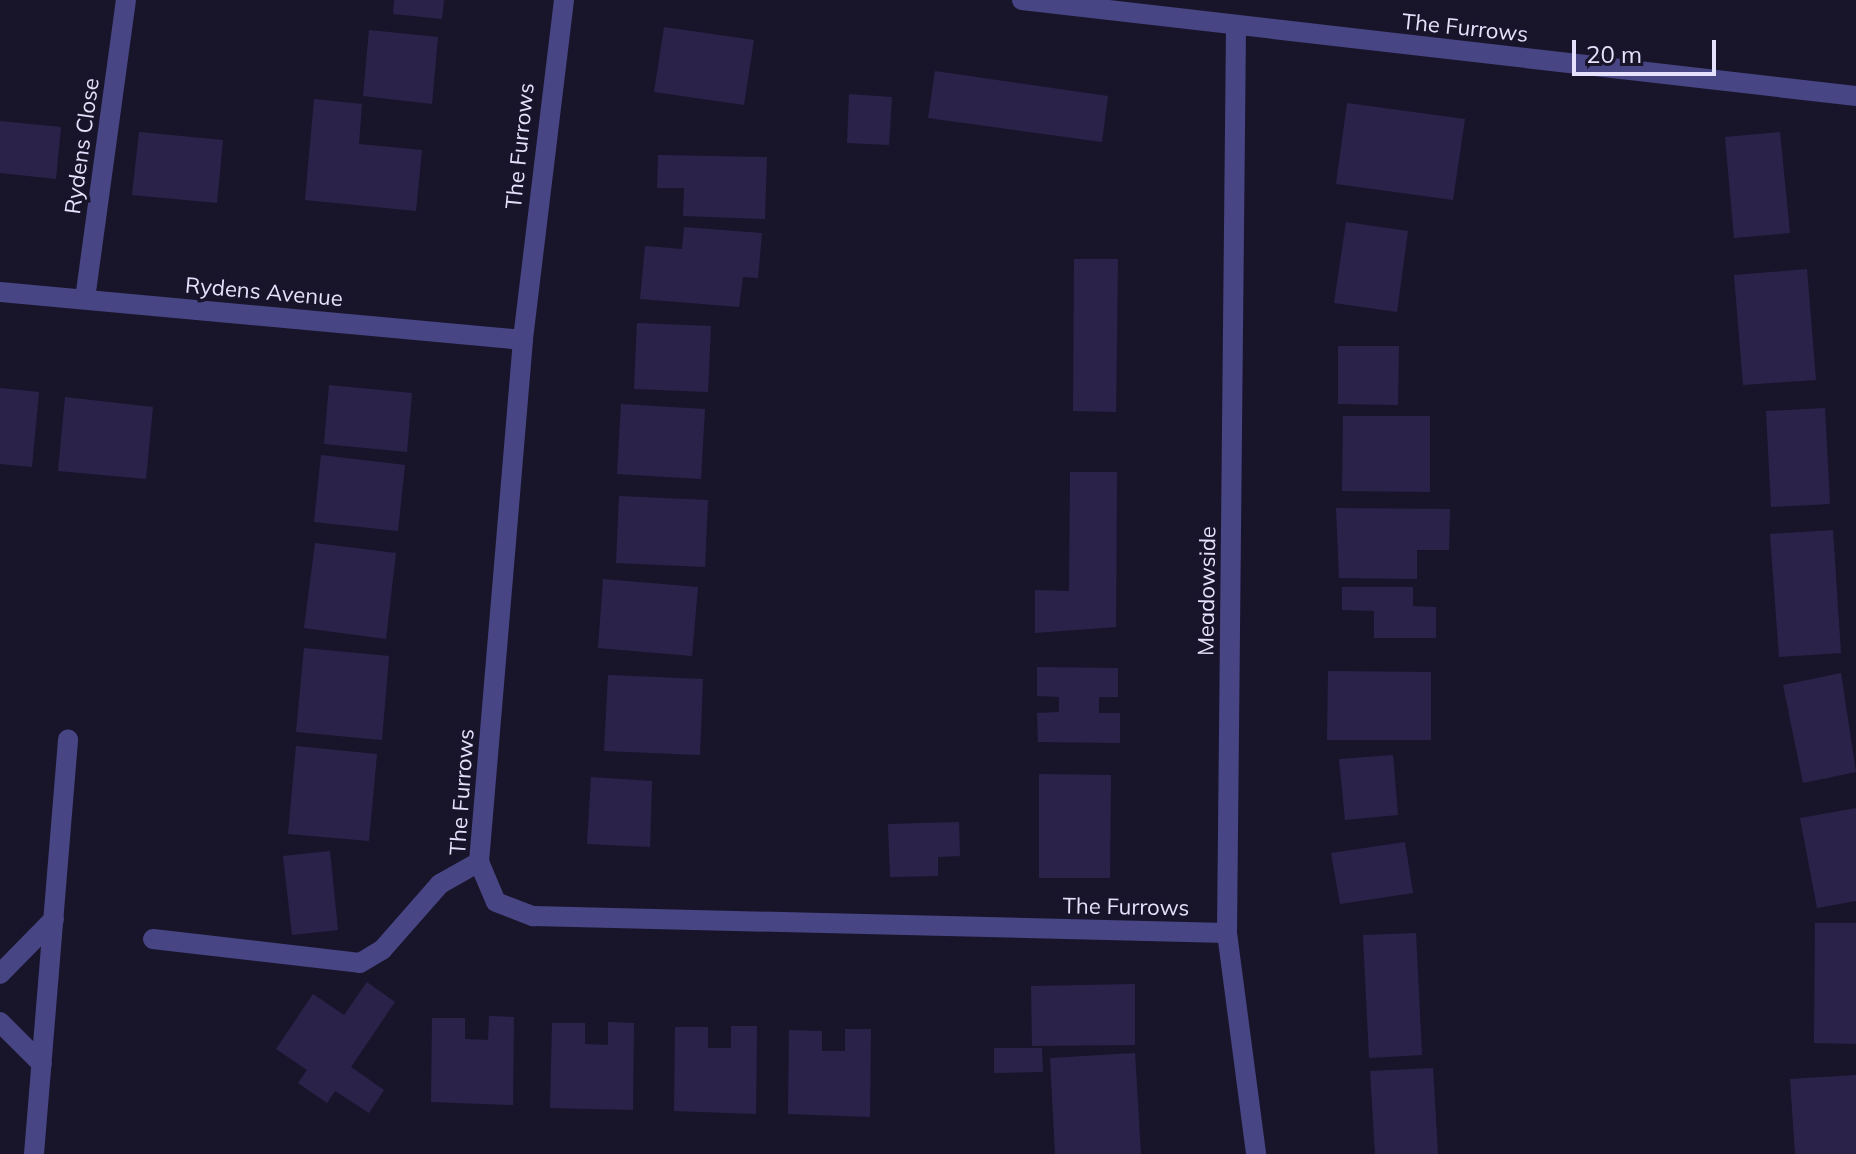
<!DOCTYPE html>
<style>
body{margin:0}
#map{position:relative;width:1856px;height:1154px;overflow:hidden;background:#18152b;font-family:Mulish,sans-serif}
div>[style]{position:absolute}
[style*='--x']{left:calc(var(--x)*1px);top:calc(var(--y)*1px);width:calc(var(--w)*1px);rotate:calc(var(--a)*1deg)}
.building>*{inset:0;background:#2b224a}
.lane>*{height:20px;margin:-10px;padding:0 10px;transform-origin:10px;border-radius:10px;background:#484584}
.street>*{height:20px;margin:-10px;padding:0 10px;transform-origin:10px;border-radius:10px;background:#484584}
span{translate:-50% -50%;white-space:nowrap;text-align:center;line-height:1.15;-webkit-text-stroke:7px #18152b;paint-order:stroke}
.street-label{font-size:22px;color:#e5e1fc}
.scale{position:absolute;left:1572px;top:40px;width:144px;height:36px;box-sizing:border-box;border:4px solid #e5e1fc;border-top:0;padding-left:10px;font-size:24px;line-height:28px;white-space:nowrap;color:#e5e1fc;-webkit-text-stroke:6px #18152b;paint-order:stroke}
</style>
<div id="map">
<div class="building">
<i style="clip-path:polygon(394px 0,444px 0,442px 19px,393px 14px)"></i>
<i style="clip-path:polygon(664px 27px,754px 40px,744px 105px,654px 92px)"></i>
<i style="clip-path:polygon(369px 30px,438px 37px,432px 104px,363px 96px)"></i>
<i style="clip-path:polygon(935px 71px,1108px 96px,1102px 142px,928px 118px)"></i>
<i style="clip-path:polygon(849px 94px,892px 97px,889px 145px,847px 143px)"></i>
<i style="clip-path:polygon(314px 99px,362px 104px,359px 144px,422px 150px,416px 211px,305px 200px)"></i>
<i style="clip-path:polygon(1347px 103px,1465px 119px,1453px 200px,1336px 184px)"></i>
<i style="clip-path:polygon(0 121px,61px 127px,56px 179px,0 173px)"></i>
<i style="clip-path:polygon(139px 132px,223px 140px,217px 203px,132px 195px)"></i>
<i style="clip-path:polygon(1780px 132px,1790px 233px,1734px 238px,1725px 137px)"></i>
<i style="clip-path:polygon(658px 155px,767px 157px,765px 219px,683px 216px,684px 188px,657px 188px)"></i>
<i style="clip-path:polygon(1346px 222px,1408px 231px,1397px 312px,1334px 303px)"></i>
<i style="clip-path:polygon(684px 227px,762px 233px,758px 278px,743px 277px,739px 307px,640px 299px,645px 246px,682px 249px)"></i>
<i style="clip-path:polygon(1074px 259px,1118px 259px,1116px 412px,1073px 411px)"></i>
<i style="clip-path:polygon(1807px 269px,1816px 380px,1743px 385px,1734px 275px)"></i>
<i style="clip-path:polygon(637px 323px,711px 326px,708px 392px,634px 389px)"></i>
<i style="clip-path:polygon(1338px 346px,1399px 346px,1398px 405px,1338px 404px)"></i>
<i style="clip-path:polygon(329px 385px,412px 393px,407px 452px,324px 444px)"></i>
<i style="clip-path:polygon(0 388px,39px 392px,32px 467px,0 464px)"></i>
<i style="clip-path:polygon(65px 397px,153px 407px,146px 479px,58px 471px)"></i>
<i style="clip-path:polygon(621px 404px,705px 409px,701px 479px,617px 474px)"></i>
<i style="clip-path:polygon(1825px 408px,1830px 504px,1771px 507px,1766px 411px)"></i>
<i style="clip-path:polygon(1343px 416px,1430px 416px,1430px 492px,1342px 491px)"></i>
<i style="clip-path:polygon(321px 455px,405px 465px,398px 531px,314px 522px)"></i>
<i style="clip-path:polygon(1070px 472px,1117px 472px,1116px 627px,1035px 633px,1035px 590px,1069px 591px)"></i>
<i style="clip-path:polygon(619px 496px,708px 500px,705px 567px,616px 563px)"></i>
<i style="clip-path:polygon(1336px 508px,1450px 509px,1449px 550px,1417px 550px,1417px 579px,1339px 578px)"></i>
<i style="clip-path:polygon(1833px 530px,1841px 653px,1779px 657px,1770px 534px)"></i>
<i style="clip-path:polygon(315px 543px,396px 553px,386px 639px,304px 628px)"></i>
<i style="clip-path:polygon(603px 579px,698px 587px,692px 656px,598px 648px)"></i>
<i style="clip-path:polygon(1342px 587px,1413px 587px,1413px 606px,1436px 607px,1436px 638px,1374px 638px,1374px 611px,1342px 610px)"></i>
<i style="clip-path:polygon(304px 648px,389px 656px,382px 740px,296px 732px)"></i>
<i style="clip-path:polygon(1037px 667px,1118px 668px,1118px 697px,1099px 697px,1099px 713px,1120px 713px,1120px 743px,1038px 742px,1037px 713px,1059px 712px,1059px 697px,1037px 696px)"></i>
<i style="clip-path:polygon(1328px 671px,1431px 672px,1431px 740px,1327px 740px)"></i>
<i style="clip-path:polygon(1841px 673px,1856px 772px,1803px 783px,1783px 685px)"></i>
<i style="clip-path:polygon(608px 675px,703px 679px,700px 755px,604px 751px)"></i>
<i style="clip-path:polygon(296px 746px,377px 754px,369px 841px,288px 834px)"></i>
<i style="clip-path:polygon(1393px 755px,1398px 815px,1345px 820px,1339px 759px)"></i>
<i style="clip-path:polygon(1039px 774px,1111px 775px,1110px 878px,1039px 878px)"></i>
<i style="clip-path:polygon(591px 777px,652px 781px,650px 847px,587px 844px)"></i>
<i style="clip-path:polygon(1856px 808px,1856px 901px,1817px 908px,1800px 818px)"></i>
<i style="clip-path:polygon(959px 822px,960px 856px,938px 857px,938px 876px,890px 877px,888px 824px)"></i>
<i style="clip-path:polygon(1405px 842px,1413px 893px,1340px 904px,1331px 853px)"></i>
<i style="clip-path:polygon(330px 851px,338px 930px,292px 935px,283px 856px)"></i>
<i style="clip-path:polygon(1815px 923px,1856px 923px,1856px 1044px,1814px 1043px)"></i>
<i style="clip-path:polygon(1416px 933px,1422px 1055px,1369px 1058px,1363px 935px)"></i>
<i style="clip-path:polygon(367px 982px,395px 1002px,351px 1067px,384px 1090px,369px 1113px,335px 1091px,327px 1103px,298px 1083px,307px 1070px,276px 1049px,313px 994px,344px 1015px)"></i>
<i style="clip-path:polygon(1135px 984px,1135px 1045px,1032px 1046px,1031px 986px)"></i>
<i style="clip-path:polygon(489px 1016px,514px 1017px,513px 1105px,431px 1102px,432px 1018px,465px 1018px,465px 1039px,488px 1040px)"></i>
<i style="clip-path:polygon(608px 1022px,634px 1023px,633px 1110px,550px 1108px,552px 1023px,585px 1023px,585px 1044px,608px 1045px)"></i>
<i style="clip-path:polygon(731px 1026px,757px 1026px,756px 1114px,674px 1111px,675px 1027px,708px 1027px,708px 1048px,731px 1048px)"></i>
<i style="clip-path:polygon(845px 1029px,871px 1029px,870px 1117px,788px 1114px,789px 1030px,822px 1031px,822px 1051px,845px 1051px)"></i>
<i style="clip-path:polygon(994px 1048px,1042px 1048px,1043px 1072px,994px 1073px)"></i>
<i style="clip-path:polygon(1135px 1053px,1141px 1154px,1055px 1154px,1050px 1058px)"></i>
<i style="clip-path:polygon(1433px 1068px,1438px 1154px,1375px 1154px,1370px 1071px)"></i>
<i style="clip-path:polygon(1856px 1075px,1856px 1154px,1795px 1154px,1790px 1079px)"></i>
</div>
<div class="lane">
<i style="--x:153;--y:939;--w:208;--a:6.6"></i>
<i style="--x:360;--y:963;--w:26;--a:-31"></i>
<i style="--x:382;--y:950;--w:88;--a:-48.7"></i>
<i style="--x:440;--y:884;--w:45;--a:-29.4"></i>
<i style="--x:34;--y:1154;--w:416;--a:-85.3"></i>
</div>
<div class="street">
<i style="--x:564;--y:0;--w:342;--a:96.9"></i>
<i style="--x:523;--y:340;--w:524;--a:94.82"></i>
<i style="--x:479;--y:862;--w:43;--a:67"></i>
<i style="--x:496;--y:902;--w:40;--a:21"></i>
<i style="--x:533;--y:916;--w:694;--a:1.4"></i>
<i style="--x:1022;--y:0;--w:840;--a:6.57"></i>
<i style="--x:1236;--y:27;--w:906;--a:90.57"></i>
<i style="--x:1227;--y:933;--w:223;--a:82.5"></i>
<i style="--x:0;--y:292;--w:525;--a:5.24"></i>
<i style="--x:85;--y:299;--w:302;--a:-82.2"></i>
<i style="--x:0;--y:974;--w:77;--a:-45.5"></i>
<i style="--x:0;--y:1022;--w:59;--a:45"></i>
</div>
<div class="street-label">
<span style="left:1465px;top:28px;rotate:6deg">The Furrows</span>
<span style="left:82px;top:146px;rotate:-82deg">Rydens Close</span>
<span style="left:520px;top:146px;rotate:-84deg">The Furrows</span>
<span style="left:264px;top:292px;rotate:5deg">Rydens Avenue</span>
<span style="left:1207px;top:591px;rotate:-89deg">Meadowside</span>
<span style="left:462px;top:792px;rotate:-86deg">The Furrows</span>
<span style="left:1126px;top:907px;rotate:1deg">The Furrows</span>
</div>
<div class="scale">20 m</div>
</div>
